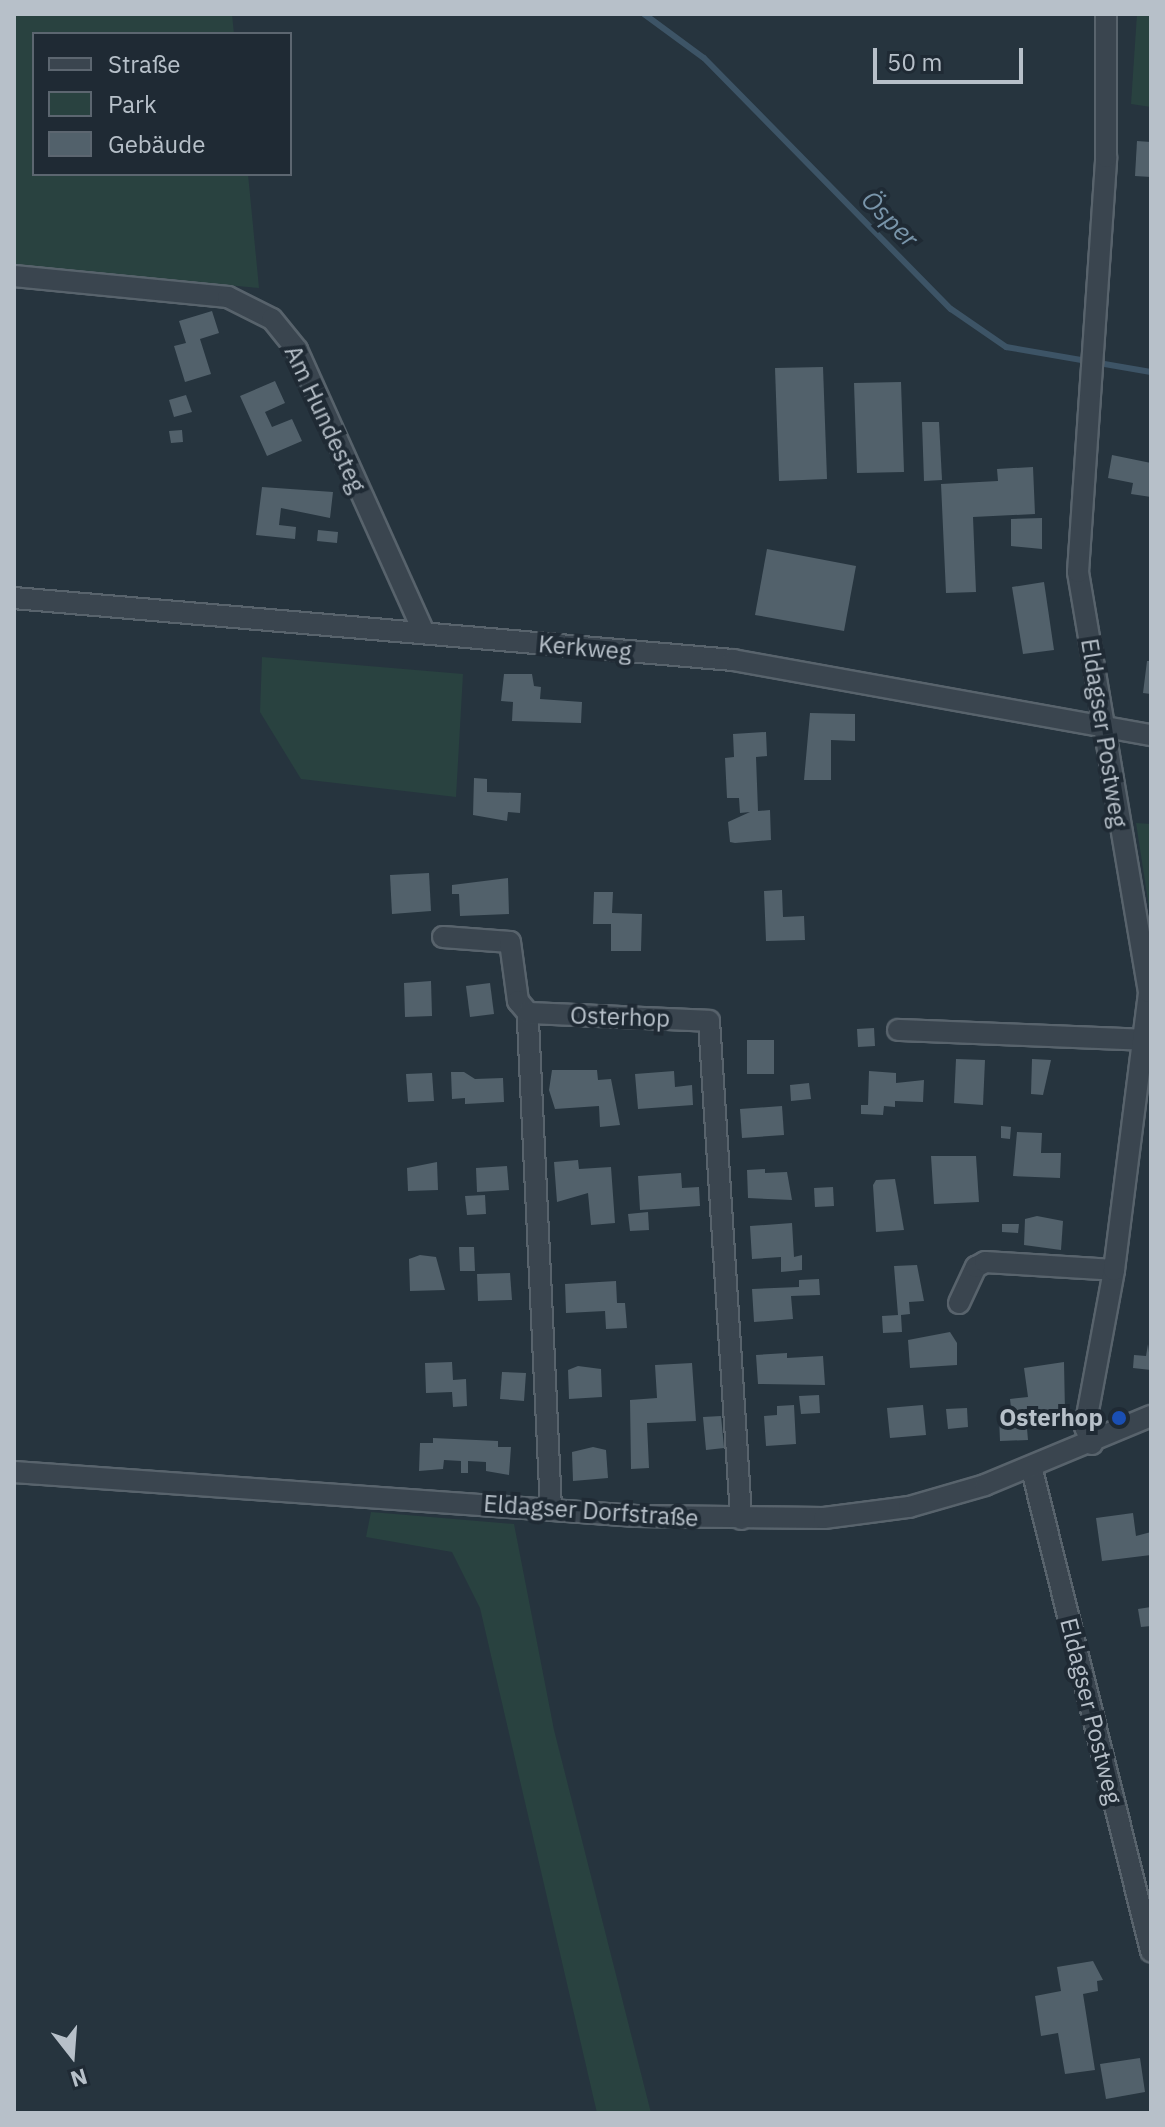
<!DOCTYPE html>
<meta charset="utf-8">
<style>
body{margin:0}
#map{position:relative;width:1165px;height:2127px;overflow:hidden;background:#26343e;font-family:"IBM Plex Sans",sans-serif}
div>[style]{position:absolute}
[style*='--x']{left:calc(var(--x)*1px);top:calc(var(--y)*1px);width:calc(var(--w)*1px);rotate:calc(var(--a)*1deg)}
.green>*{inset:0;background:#294240}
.stream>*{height:6px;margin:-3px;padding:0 3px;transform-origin:3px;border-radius:3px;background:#3d5466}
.building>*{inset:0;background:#52616b}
.roads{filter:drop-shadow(2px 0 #58636c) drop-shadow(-2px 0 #58636c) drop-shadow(0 2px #58636c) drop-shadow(0 -2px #58636c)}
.minor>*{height:20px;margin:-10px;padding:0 10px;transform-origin:10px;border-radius:10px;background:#3a454f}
.dots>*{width:22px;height:22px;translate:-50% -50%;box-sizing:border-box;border:4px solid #1f2a34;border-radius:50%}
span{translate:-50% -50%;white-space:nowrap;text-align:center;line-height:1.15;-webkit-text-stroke:8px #1f2a34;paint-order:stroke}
.street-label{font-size:24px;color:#b7c0c9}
.poi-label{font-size:24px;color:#b7c0c9;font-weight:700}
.right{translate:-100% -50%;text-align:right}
.water-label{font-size:26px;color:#7995aa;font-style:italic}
.frame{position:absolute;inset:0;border:16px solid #b7c0c9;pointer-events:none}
.legend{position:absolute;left:32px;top:32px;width:260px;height:144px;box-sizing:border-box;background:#1f2a34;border:2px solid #5c6670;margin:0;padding:10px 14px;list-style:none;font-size:24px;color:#b7c0c9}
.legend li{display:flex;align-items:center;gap:16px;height:40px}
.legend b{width:40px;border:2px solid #5c6670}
.north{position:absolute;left:32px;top:2015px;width:80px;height:80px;-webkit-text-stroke:6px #1f2a34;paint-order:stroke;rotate:163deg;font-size:22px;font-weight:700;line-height:32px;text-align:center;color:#b7c0c9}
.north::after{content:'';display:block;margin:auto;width:28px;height:36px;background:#b7c0c9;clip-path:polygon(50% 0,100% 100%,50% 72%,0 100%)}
.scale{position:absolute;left:873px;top:48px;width:150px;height:36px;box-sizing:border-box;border:4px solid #b7c0c9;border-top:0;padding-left:10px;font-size:24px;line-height:28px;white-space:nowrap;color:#b7c0c9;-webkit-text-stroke:6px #1f2a34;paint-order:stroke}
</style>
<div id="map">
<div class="green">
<i style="clip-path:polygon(14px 14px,232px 14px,234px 34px,34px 34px,34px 174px,248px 174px,259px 288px,14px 265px)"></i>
<i style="clip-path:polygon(1137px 14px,1151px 14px,1151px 107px,1131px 104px)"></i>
<i style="clip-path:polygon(262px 657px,463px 674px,456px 797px,301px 779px,260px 712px)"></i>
<i style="clip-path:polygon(1136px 823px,1151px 824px,1151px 920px)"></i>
<i style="clip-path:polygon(371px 1512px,514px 1524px,554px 1730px,651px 2113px,597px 2113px,480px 1608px,452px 1552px,366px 1537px)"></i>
</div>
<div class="stream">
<i style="--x:644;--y:14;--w:74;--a:36.3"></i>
<i style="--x:704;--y:58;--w:352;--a:45.5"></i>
<i style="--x:951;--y:309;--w:67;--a:34.6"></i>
<i style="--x:1006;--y:347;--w:147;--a:9.8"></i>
</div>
<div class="building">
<i style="clip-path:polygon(1137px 141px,1151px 142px,1151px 177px,1135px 176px)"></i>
<i style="clip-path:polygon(212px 311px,219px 333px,200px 339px,211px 374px,185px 382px,174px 346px,186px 343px,179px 321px)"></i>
<i style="clip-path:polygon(823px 367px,827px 479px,779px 481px,775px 368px)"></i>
<i style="clip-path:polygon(275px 381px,285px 403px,265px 412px,272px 427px,292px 419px,302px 441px,267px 456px,240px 396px)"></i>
<i style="clip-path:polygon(901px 382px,904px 472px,857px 473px,854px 383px)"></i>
<i style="clip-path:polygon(186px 395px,192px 412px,174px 417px,169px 400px)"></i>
<i style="clip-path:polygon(922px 422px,939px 422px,942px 480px,924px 481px)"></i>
<i style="clip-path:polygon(182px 430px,183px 442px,171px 443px,169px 431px)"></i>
<i style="clip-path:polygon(1112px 455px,1151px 463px,1151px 497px,1131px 494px,1133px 483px,1108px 478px)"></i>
<i style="clip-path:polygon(1033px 467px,1035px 514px,973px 517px,976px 592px,946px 593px,941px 484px,998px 481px,997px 469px)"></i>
<i style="clip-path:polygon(262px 487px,333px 492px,330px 518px,281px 508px,279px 525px,296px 527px,295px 539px,256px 535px)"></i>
<i style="clip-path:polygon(1042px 518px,1042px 549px,1011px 546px,1011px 519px)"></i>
<i style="clip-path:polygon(318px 530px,338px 532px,337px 543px,317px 541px)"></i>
<i style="clip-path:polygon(767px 549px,856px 566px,844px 631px,755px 615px)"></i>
<i style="clip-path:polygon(1044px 582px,1054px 650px,1023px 654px,1012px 587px)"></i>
<i style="clip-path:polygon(1147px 661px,1151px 661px,1151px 694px,1143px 693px)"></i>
<i style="clip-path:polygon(504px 674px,532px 674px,534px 686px,541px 687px,540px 699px,582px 702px,581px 723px,512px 721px,513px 702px,501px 701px)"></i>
<i style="clip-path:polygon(810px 713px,855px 714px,855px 741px,831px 740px,831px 780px,804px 780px)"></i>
<i style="clip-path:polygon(766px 732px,767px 756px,756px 757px,758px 811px,770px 810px,771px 840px,735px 843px,730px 842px,728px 822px,750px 812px,740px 813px,739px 798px,727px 798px,725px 758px,734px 757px,733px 734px)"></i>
<i style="clip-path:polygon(474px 778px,487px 779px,487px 792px,521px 793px,520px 813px,508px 812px,507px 821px,473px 815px)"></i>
<i style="clip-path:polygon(429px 873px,431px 911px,392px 914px,390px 875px)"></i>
<i style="clip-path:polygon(508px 878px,509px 914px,460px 916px,459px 894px,452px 894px,452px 885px)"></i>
<i style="clip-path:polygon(782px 890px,783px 917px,804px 916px,805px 940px,766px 941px,764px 891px)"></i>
<i style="clip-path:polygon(594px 892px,613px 892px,612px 913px,642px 914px,641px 951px,611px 951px,611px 924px,593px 924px)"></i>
<i style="clip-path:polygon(431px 981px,432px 1016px,405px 1017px,404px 983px)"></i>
<i style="clip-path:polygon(490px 983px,494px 1014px,470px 1017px,466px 986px)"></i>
<i style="clip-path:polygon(874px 1028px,875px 1046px,858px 1047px,857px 1029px)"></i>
<i style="clip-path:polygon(747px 1040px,774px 1040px,774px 1074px,747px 1074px)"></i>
<i style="clip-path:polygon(956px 1059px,985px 1060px,983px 1105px,954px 1103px)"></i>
<i style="clip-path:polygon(1032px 1059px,1051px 1060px,1043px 1095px,1031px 1094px)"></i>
<i style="clip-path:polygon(552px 1070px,597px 1070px,598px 1080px,611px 1079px,620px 1125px,600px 1127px,599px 1106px,555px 1109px,549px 1090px)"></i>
<i style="clip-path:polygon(674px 1071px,675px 1087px,692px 1085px,693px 1105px,638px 1109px,635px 1074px)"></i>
<i style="clip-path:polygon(869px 1071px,896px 1073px,896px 1083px,924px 1080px,923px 1102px,895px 1101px,895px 1107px,884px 1106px,883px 1115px,861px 1114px,861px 1105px,868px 1105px)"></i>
<i style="clip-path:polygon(451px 1072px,464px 1072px,475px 1079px,503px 1078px,504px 1102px,465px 1104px,465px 1098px,452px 1099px)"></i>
<i style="clip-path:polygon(432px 1073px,434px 1101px,408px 1102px,406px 1074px)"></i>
<i style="clip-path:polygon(809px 1083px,811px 1099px,791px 1101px,790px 1085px)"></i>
<i style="clip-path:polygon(782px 1106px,784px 1135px,742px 1138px,740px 1109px)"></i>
<i style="clip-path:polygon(1001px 1126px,1011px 1127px,1010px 1139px,1001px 1138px)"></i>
<i style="clip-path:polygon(1017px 1132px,1042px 1133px,1041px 1153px,1061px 1153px,1060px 1178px,1013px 1176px)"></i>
<i style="clip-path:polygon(931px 1156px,976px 1156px,979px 1202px,934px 1204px)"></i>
<i style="clip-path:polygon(578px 1160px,579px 1169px,611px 1167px,615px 1223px,591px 1225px,588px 1193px,557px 1202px,554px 1162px)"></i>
<i style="clip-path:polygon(437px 1162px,438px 1190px,408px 1191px,407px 1168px)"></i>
<i style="clip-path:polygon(507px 1166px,509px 1190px,477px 1192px,476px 1168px)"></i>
<i style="clip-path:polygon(765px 1169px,765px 1173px,787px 1172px,792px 1200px,748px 1198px,747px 1170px)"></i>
<i style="clip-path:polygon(681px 1173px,682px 1188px,699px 1187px,700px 1206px,640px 1210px,638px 1176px)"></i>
<i style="clip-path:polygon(895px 1179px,904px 1230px,876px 1232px,873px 1185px,876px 1180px)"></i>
<i style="clip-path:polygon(833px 1187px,834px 1206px,815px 1207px,814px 1188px)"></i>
<i style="clip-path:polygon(485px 1195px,486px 1214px,467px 1215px,465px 1196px)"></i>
<i style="clip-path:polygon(648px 1212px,649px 1230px,630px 1231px,628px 1214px)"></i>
<i style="clip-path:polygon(1037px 1216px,1063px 1221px,1061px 1250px,1024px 1245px,1025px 1219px)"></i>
<i style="clip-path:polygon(792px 1223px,794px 1257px,802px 1255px,802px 1270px,781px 1272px,781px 1257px,752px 1259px,750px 1226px)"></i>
<i style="clip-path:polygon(1002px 1224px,1019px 1224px,1018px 1233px,1002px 1232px)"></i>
<i style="clip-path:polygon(459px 1247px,474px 1247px,475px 1271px,460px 1271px)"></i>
<i style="clip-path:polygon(420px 1255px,436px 1257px,445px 1290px,410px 1291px,409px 1259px)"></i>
<i style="clip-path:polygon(917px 1265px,924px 1301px,909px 1302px,910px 1314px,901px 1315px,902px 1332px,883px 1333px,882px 1316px,898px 1315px,894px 1266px)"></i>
<i style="clip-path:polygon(510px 1273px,512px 1300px,478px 1301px,477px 1274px)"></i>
<i style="clip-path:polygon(819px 1279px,820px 1295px,791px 1296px,793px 1319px,754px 1322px,752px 1289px,799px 1287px,799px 1280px)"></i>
<i style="clip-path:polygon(616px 1281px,617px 1303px,625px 1303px,627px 1328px,606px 1329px,605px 1311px,566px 1313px,565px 1284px)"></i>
<i style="clip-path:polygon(950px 1332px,957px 1343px,957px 1365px,910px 1368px,908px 1340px)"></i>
<i style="clip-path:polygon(1148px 1344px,1151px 1370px,1133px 1368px,1134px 1355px,1146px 1356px)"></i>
<i style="clip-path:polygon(787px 1353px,787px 1358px,823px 1356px,825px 1385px,758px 1384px,756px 1355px)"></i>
<i style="clip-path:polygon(452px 1362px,453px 1380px,466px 1379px,467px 1406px,453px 1407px,452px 1392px,426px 1393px,425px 1363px)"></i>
<i style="clip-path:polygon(1064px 1362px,1065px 1412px,1026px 1417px,1028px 1440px,1000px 1441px,999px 1417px,1012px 1416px,1010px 1399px,1028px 1397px,1024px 1368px)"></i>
<i style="clip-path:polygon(692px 1363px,696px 1421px,647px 1423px,649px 1468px,631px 1469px,630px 1400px,657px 1398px,655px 1365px)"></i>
<i style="clip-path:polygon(578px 1366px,601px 1369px,602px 1397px,569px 1399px,568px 1370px)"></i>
<i style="clip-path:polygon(502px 1372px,526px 1373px,524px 1401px,500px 1399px)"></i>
<i style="clip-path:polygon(819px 1395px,820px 1413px,801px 1414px,799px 1396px)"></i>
<i style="clip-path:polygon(794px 1405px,796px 1444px,766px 1446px,764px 1416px,777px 1415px,777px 1406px)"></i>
<i style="clip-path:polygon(923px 1405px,926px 1435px,890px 1438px,887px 1408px)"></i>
<i style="clip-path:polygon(967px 1408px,968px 1427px,948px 1429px,946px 1409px)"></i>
<i style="clip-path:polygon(721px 1416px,724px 1448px,706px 1450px,703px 1417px)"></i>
<i style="clip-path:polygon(433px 1438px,498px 1441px,498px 1447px,511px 1447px,509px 1475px,486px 1471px,486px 1462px,468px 1461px,468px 1473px,461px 1473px,461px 1461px,444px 1460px,443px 1469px,419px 1471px,420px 1443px,433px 1443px)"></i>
<i style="clip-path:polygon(593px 1447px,606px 1450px,608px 1478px,573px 1481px,572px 1452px)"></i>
<i style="clip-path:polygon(1133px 1513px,1136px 1536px,1151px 1532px,1151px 1555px,1102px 1561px,1096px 1518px)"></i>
<i style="clip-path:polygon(1151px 1607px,1151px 1626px,1141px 1627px,1138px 1609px)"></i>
<i style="clip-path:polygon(1093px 1961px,1103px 1980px,1097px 1981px,1098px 1991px,1083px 1994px,1095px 2070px,1065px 2074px,1058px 2033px,1041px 2036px,1035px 1996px,1061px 1991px,1057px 1967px)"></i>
<i style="clip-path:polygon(1140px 2058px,1145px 2092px,1106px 2099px,1100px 2064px)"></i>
</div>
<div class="roads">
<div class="minor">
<i style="--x:14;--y:276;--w:215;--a:5.6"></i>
<i style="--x:228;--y:297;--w:49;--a:26.6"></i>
<i style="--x:272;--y:319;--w:40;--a:51"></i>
<i style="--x:297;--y:350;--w:308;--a:65.8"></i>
<i style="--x:14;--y:598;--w:722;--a:4.93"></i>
<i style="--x:733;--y:660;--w:425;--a:10.2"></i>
<i style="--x:443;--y:937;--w:67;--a:4.3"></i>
<i style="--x:510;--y:942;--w:60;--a:82.3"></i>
<i style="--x:518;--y:1001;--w:16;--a:50"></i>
<i style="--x:898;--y:1030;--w:247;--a:2.3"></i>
<i style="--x:959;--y:1303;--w:40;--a:-65"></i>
<i style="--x:976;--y:1267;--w:10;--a:-29"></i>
<i style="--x:985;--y:1262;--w:129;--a:3.5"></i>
<i style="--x:1092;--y:1444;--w:18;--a:-112"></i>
<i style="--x:1085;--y:1427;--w:160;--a:-79.5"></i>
<i style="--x:1114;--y:1270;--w:280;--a:-82.8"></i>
<i style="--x:1149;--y:992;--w:426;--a:-99.6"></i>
<i style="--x:1078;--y:572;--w:416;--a:-86.1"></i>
<i style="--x:1106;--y:157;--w:143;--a:-90"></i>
<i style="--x:1032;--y:1470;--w:496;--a:76.1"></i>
<i style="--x:14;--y:1472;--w:624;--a:4.05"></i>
<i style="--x:636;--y:1516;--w:188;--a:0.6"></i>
<i style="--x:824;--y:1518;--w:86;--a:-7.4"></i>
<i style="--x:909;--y:1507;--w:79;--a:-16.1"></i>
<i style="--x:985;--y:1485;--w:180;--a:-22.6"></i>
<i style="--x:551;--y:1509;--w:497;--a:-92.7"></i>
<i style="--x:528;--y:1013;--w:181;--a:2.5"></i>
<i style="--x:709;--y:1021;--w:499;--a:86.3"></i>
</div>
</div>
<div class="dots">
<i style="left:1119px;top:1418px;background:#1a4fb4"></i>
</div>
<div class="street-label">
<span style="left:325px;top:419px;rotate:65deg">Am Hundesteg</span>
<span style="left:585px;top:648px;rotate:5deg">Kerkweg</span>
<span style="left:1104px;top:733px;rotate:81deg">Eldagser Postweg</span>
<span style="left:620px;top:1017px;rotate:2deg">Osterhop</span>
<span style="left:591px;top:1511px;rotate:4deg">Eldagser Dorfstraße</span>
<span style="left:1091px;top:1711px;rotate:76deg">Eldagser Postweg</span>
</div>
<div class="poi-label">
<span class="right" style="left:1103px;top:1418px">Osterhop</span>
</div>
<div class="water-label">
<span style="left:890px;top:219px;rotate:45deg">Ösper</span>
</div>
<div class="frame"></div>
<ul class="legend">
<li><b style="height:10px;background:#3a454f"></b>Straße</li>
<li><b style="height:22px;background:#294240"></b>Park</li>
<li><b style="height:22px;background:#52616b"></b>Gebäude</li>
</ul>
<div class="north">N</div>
<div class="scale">50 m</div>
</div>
